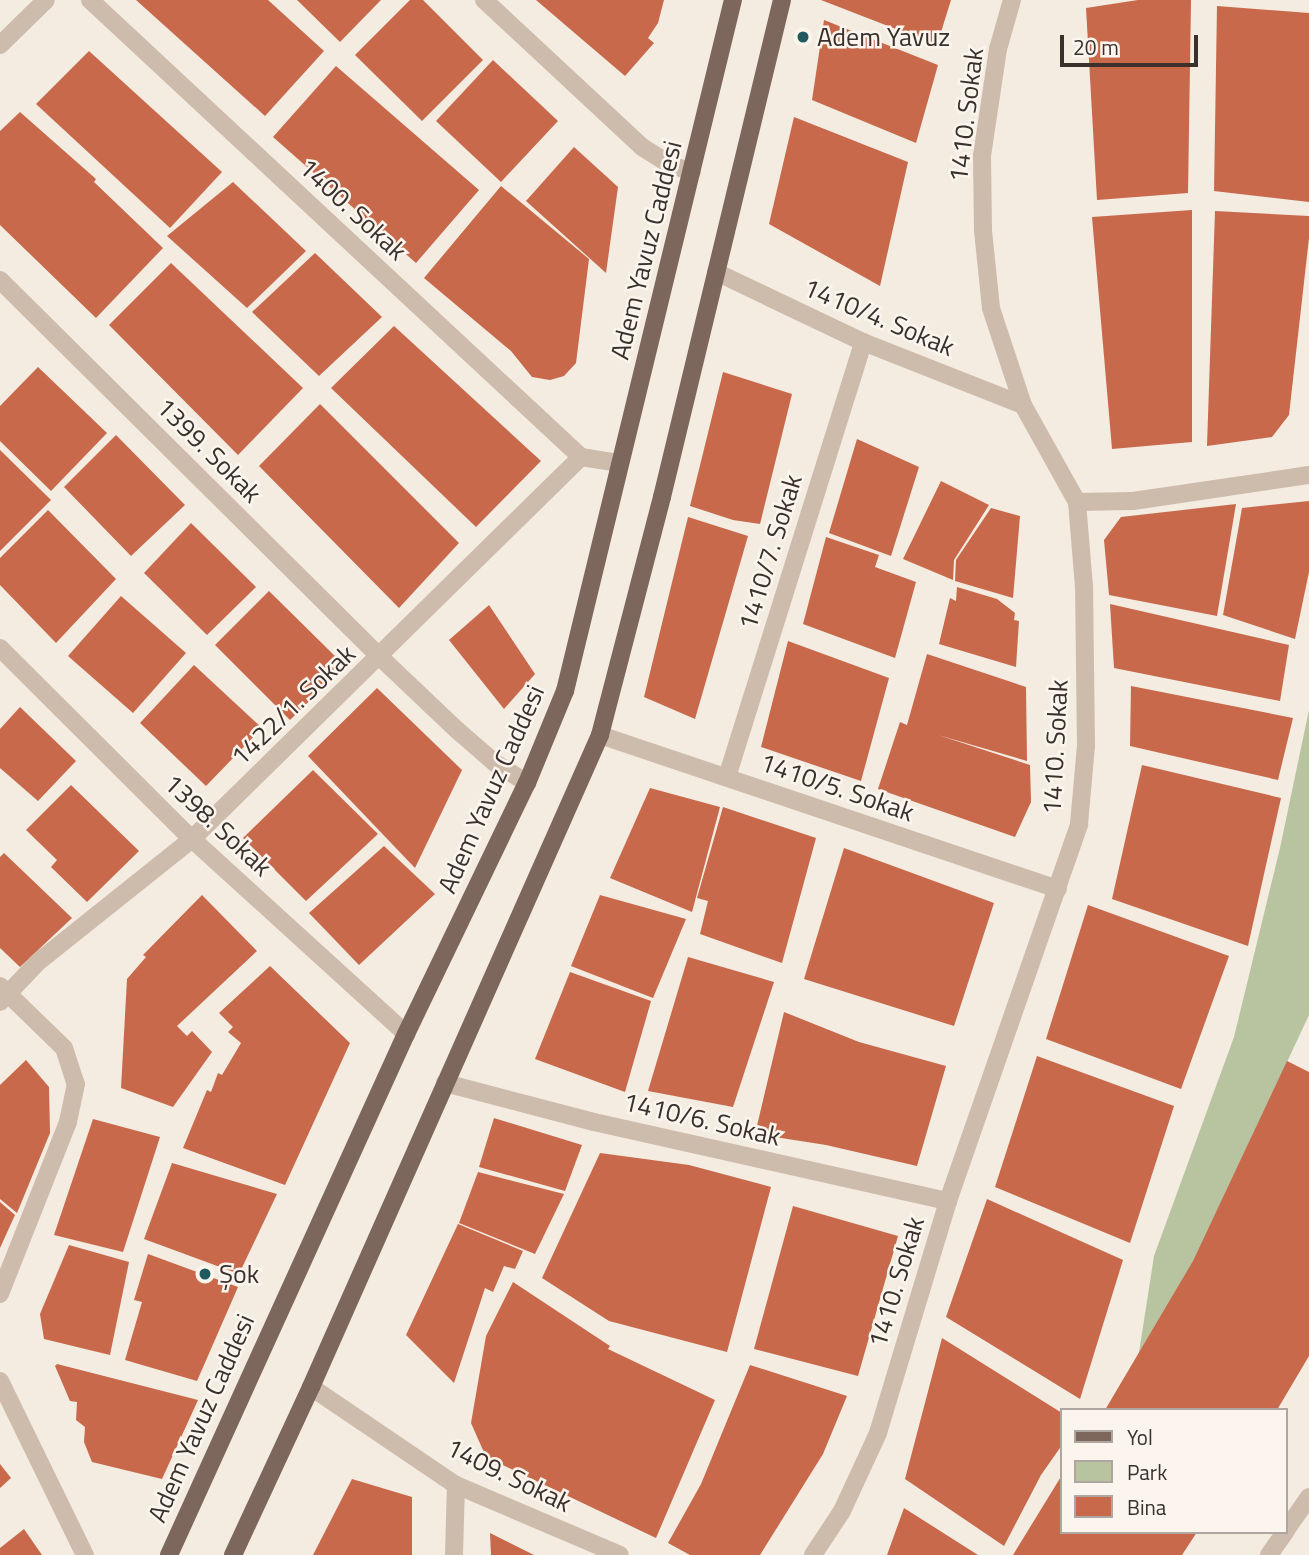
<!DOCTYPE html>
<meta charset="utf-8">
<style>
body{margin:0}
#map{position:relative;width:1309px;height:1555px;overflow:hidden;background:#f4ebe1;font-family:"Titillium Web",sans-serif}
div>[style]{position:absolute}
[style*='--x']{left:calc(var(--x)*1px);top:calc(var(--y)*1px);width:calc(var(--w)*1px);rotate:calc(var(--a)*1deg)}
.green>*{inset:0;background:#b8c4a0}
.building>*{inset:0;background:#c8694b}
.minor>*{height:18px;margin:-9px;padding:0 9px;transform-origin:9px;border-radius:9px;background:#cdbbac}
.major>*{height:18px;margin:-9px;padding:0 9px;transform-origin:9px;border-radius:9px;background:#7d675c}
.dots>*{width:19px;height:19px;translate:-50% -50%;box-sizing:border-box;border:4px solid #fbf5ee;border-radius:50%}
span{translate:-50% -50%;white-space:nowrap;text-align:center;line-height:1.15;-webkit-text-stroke:5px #fbf5ee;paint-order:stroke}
.poi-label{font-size:26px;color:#3b302b}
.left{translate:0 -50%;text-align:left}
.street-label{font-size:26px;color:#3b302b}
.legend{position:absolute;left:1060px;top:1408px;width:228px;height:126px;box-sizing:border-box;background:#fbf5ee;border:2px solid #aea6a0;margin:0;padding:9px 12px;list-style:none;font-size:21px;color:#3b302b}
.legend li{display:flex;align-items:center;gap:14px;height:35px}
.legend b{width:35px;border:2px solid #aea6a0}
.scale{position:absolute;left:1060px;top:35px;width:138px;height:32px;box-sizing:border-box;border:4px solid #3b302b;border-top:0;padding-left:9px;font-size:21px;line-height:24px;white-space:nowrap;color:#3b302b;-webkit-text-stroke:5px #fbf5ee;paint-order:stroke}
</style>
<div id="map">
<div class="green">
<i style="clip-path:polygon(1309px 710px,1309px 1015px,1133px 1391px,1154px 1256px,1234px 1037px,1280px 848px)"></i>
</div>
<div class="building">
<i style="clip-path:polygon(136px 0,268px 0,324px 51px,265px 116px)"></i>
<i style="clip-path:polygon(297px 0,381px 0,340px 42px)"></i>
<i style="clip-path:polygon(410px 0,423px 0,483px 60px,422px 121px,355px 55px)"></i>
<i style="clip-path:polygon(536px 0,664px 0,658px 23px,648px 38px,654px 43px,625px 76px)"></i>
<i style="clip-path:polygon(821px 0,951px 0,937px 45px)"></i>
<i style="clip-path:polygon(1138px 0,1191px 0,1188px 193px,1097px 200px,1086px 8px)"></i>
<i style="clip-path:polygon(1217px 6px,1309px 13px,1309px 202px,1214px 191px)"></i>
<i style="clip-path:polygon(824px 20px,938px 65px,916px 143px,812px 100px)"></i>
<i style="clip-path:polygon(89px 51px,222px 172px,170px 228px,36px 104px)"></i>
<i style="clip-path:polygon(493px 60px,558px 121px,501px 182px,436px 121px)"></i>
<i style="clip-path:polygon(336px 66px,479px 190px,416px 263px,273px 137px)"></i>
<i style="clip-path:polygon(20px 112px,96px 179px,94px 182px,163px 248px,96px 318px,0 225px,0 131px)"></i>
<i style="clip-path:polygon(794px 117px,908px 162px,880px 286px,769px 224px)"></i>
<i style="clip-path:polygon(574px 147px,618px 187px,606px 273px,526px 201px)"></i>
<i style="clip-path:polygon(233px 182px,306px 251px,247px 308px,167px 236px)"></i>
<i style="clip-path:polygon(501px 186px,589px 259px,576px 363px,564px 376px,550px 380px,532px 377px,511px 351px,424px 278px)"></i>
<i style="clip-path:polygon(1192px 210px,1192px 442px,1112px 449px,1092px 217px)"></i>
<i style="clip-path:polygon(1215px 211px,1309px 216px,1309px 238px,1289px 415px,1272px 437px,1207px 446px)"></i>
<i style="clip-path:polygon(315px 253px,382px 317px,319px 376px,252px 312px)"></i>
<i style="clip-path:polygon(171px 263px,303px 388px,238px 455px,109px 325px)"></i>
<i style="clip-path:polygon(394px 326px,541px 461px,476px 527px,331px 388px)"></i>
<i style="clip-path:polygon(38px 367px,107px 433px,51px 491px,0 441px,0 406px)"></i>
<i style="clip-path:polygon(723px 372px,792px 394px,760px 524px,733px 520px,690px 506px)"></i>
<i style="clip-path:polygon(320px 404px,459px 543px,399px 608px,259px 466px)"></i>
<i style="clip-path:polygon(116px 435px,185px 505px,131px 556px,64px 487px)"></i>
<i style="clip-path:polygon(857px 439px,919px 467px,891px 556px,829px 533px)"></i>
<i style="clip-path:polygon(0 450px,51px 500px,0 551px)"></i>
<i style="clip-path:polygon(941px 481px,989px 505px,954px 560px,953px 580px,903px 559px)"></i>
<i style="clip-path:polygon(1309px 501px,1309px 572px,1295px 639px,1223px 615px,1242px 508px)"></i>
<i style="clip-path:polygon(1236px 504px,1217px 616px,1109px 595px,1104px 540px,1121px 517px)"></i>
<i style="clip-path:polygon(991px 508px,1020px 516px,1013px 598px,955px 581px,956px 560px)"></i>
<i style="clip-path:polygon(48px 510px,116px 579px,56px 643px,0 585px,0 558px)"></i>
<i style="clip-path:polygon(688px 517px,748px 536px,695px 719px,644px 697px)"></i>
<i style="clip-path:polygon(191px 523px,256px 587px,207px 635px,144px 573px)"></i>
<i style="clip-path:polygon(826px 537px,879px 555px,875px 567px,916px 582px,895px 658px,803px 624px)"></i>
<i style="clip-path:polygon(957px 587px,997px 599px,1015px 613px,1014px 620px,1019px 621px,1016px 667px,939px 644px,950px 598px,956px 601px)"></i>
<i style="clip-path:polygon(269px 591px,345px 666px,290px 720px,215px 645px)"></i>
<i style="clip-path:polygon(121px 596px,186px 653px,133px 713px,68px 656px)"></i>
<i style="clip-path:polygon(1110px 604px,1289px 645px,1280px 701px,1114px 668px)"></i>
<i style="clip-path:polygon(489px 605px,535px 674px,504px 709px,449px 640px)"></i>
<i style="clip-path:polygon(788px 641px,889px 678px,861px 781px,761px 747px)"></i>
<i style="clip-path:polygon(927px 654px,1026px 687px,1027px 761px,938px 735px,1030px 765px,1031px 802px,1015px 837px,878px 789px,900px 722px,907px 725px)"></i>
<i style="clip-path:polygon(194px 665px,262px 728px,206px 786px,140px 723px)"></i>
<i style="clip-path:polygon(1131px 686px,1293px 718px,1278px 780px,1130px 746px)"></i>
<i style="clip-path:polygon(377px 688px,462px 770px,415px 868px,308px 756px)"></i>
<i style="clip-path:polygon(20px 707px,76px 761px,38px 801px,0 768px,0 729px)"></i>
<i style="clip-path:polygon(1142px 765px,1281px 798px,1248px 946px,1112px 899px)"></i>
<i style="clip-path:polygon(313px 770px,378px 834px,306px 901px,243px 838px)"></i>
<i style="clip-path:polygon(71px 785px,139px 851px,87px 902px,51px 867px,57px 860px,26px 830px)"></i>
<i style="clip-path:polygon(650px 788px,720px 807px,692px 912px,610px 878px)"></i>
<i style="clip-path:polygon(723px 807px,816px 838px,782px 963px,700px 934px,708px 901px,697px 898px)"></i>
<i style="clip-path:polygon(384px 846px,435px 894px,359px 965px,309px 913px)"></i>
<i style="clip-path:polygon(844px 848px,994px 903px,954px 1026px,804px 979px)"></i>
<i style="clip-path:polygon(4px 853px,72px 918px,20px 967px,0 948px,0 857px)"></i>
<i style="clip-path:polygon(202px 895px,257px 951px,177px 1026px,187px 1036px,192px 1031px,212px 1052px,173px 1107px,121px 1088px,127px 979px,146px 957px,143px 955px)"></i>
<i style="clip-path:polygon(600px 895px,686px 919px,653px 998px,571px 966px)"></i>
<i style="clip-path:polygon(1088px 905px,1229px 956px,1181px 1089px,1046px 1039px)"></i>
<i style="clip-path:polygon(688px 957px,774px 982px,733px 1107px,648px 1091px)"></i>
<i style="clip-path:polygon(270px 966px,350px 1043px,285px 1185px,183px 1148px,207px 1090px,211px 1092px,218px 1073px,222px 1075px,241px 1043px,228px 1032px,233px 1027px,219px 1013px)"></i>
<i style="clip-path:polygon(570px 972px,651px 1001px,625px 1092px,535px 1059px)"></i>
<i style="clip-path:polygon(784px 1012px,859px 1042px,946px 1066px,917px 1166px,826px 1145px,755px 1134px)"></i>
<i style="clip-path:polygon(1037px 1056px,1174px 1106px,1130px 1243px,995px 1187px)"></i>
<i style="clip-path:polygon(26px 1060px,49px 1087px,50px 1133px,17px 1213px,0 1199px,0 1085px)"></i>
<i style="clip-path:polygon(1287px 1061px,1309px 1072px,1309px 1356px,1277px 1410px,1105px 1410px,1193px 1261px)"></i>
<i style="clip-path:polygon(494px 1118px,582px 1145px,565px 1191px,479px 1167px)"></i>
<i style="clip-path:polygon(93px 1119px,160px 1137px,123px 1252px,54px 1235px)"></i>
<i style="clip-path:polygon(600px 1153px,689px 1165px,771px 1187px,727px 1352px,609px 1321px,542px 1278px)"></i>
<i style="clip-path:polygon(172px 1163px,277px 1194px,239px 1274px,144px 1239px)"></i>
<i style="clip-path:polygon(478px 1172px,564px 1194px,535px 1254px,459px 1223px)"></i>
<i style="clip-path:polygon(987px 1199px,1123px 1260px,1080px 1399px,946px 1317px)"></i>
<i style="clip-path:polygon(0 1202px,15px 1215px,0 1248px)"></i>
<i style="clip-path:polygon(793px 1206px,898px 1236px,858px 1376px,754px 1349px)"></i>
<i style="clip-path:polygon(458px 1224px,523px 1251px,515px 1269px,504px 1266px,493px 1292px,485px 1288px,454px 1383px,406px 1335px)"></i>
<i style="clip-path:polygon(69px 1245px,129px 1262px,110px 1355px,44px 1339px,40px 1314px)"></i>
<i style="clip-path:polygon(148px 1254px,238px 1287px,197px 1381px,125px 1360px,142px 1302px,134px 1300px)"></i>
<i style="clip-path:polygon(513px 1282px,610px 1346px,608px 1349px,715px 1400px,656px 1538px,486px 1457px,471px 1423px,486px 1336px)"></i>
<i style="clip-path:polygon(942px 1338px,1062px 1413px,1062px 1445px,1041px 1475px,1004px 1546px,905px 1479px)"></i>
<i style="clip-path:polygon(57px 1364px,198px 1400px,162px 1479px,92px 1462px,84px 1442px,85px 1427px,76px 1420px,77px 1402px,70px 1401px,55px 1366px)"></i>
<i style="clip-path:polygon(750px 1365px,847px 1396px,823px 1454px,760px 1555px,690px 1555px,668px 1543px,701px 1484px)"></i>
<i style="clip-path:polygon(0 1464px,11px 1478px,0 1488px)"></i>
<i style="clip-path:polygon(1062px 1475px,1062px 1532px,1197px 1532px,1182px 1555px,1013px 1555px)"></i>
<i style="clip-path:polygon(352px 1479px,412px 1497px,412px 1555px,313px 1555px)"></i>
<i style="clip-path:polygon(904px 1508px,978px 1555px,887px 1555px)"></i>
<i style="clip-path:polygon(24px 1529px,42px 1555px,0 1555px,0 1548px)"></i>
<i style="clip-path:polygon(490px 1533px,534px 1555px,491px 1555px)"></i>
</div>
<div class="minor">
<i style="--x:90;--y:0;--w:671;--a:42.95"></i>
<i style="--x:484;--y:0;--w:216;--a:42.9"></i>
<i style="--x:642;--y:147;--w:34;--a:32"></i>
<i style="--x:671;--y:165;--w:22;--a:18"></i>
<i style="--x:0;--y:45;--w:64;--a:-44.4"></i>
<i style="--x:716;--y:272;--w:163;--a:25.5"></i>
<i style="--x:863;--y:342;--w:172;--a:21.5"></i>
<i style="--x:0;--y:280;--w:535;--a:44.77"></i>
<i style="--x:380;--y:657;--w:106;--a:43.5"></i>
<i style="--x:457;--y:730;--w:50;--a:41"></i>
<i style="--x:495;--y:763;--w:38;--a:32"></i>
<i style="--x:581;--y:457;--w:39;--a:9"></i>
<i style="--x:1077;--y:502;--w:56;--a:-1"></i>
<i style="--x:1133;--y:501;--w:178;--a:-8.4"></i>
<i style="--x:0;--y:648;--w:271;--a:44.9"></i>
<i style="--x:192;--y:839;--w:290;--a:42.3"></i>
<i style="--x:600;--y:735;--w:483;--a:18.6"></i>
<i style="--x:727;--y:777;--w:456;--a:-72.6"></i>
<i style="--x:0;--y:986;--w:89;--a:44.1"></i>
<i style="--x:64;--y:1048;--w:38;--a:72"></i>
<i style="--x:76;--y:1084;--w:39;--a:102"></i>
<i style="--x:68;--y:1122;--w:185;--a:111.6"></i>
<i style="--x:0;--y:1002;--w:55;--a:-46.5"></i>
<i style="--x:38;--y:962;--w:197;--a:-38.6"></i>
<i style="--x:192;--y:839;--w:545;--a:-44.48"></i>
<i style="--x:445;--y:1083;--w:154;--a:14.7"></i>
<i style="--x:594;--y:1122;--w:363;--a:12.6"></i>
<i style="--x:0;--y:1381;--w:194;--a:64"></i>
<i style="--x:311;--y:1387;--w:175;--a:34.1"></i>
<i style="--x:456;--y:1485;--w:178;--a:23.1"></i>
<i style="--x:1286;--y:1530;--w:40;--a:-55.1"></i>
<i style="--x:454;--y:1555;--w:70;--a:-88.4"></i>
<i style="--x:813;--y:1555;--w:53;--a:-56.6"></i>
<i style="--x:842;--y:1511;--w:86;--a:-65.2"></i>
<i style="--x:878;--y:1433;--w:242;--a:-73.2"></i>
<i style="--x:948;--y:1201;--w:399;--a:-70.8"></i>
<i style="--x:1079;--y:824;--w:78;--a:-84.9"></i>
<i style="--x:1086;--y:746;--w:159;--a:-90.7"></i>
<i style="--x:1084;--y:587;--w:85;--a:-94.7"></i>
<i style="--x:1077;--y:502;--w:111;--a:-119.1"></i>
<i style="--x:1023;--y:405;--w:102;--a:-108.3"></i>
<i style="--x:991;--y:308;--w:78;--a:-95.9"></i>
<i style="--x:983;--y:230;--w:74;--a:-90.8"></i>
<i style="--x:982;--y:156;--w:108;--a:-81.5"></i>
<i style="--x:998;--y:49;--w:51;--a:-74.1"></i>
<i style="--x:1269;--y:1555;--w:28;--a:-55"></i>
</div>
<div class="major">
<i style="--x:169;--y:1555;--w:572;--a:-65.54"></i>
<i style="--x:406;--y:1034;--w:279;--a:-64.3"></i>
<i style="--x:527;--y:783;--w:100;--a:-67.6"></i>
<i style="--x:565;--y:691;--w:711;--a:-76.34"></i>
<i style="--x:233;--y:1555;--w:185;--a:-65.1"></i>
<i style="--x:311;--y:1387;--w:713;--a:-66.09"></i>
<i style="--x:600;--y:735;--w:246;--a:-75.4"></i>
<i style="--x:662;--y:497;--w:511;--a:-76.43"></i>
</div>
<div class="dots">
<i style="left:803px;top:37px;background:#1f5a5e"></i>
<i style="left:205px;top:1274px;background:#1f5a5e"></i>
</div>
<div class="poi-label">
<span class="left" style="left:817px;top:37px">Adem Yavuz</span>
<span class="left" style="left:219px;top:1274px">Şok</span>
</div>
<div class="street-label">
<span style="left:966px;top:115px;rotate:-83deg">1410. Sokak</span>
<span style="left:353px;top:209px;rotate:43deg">1400. Sokak</span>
<span style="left:646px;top:250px;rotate:-76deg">Adem Yavuz Caddesi</span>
<span style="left:879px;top:317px;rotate:23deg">1410/4. Sokak</span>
<span style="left:209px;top:450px;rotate:45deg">1399. Sokak</span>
<span style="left:770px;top:552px;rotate:-73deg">1410/7. Sokak</span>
<span style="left:293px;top:705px;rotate:-44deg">1422/1. Sokak</span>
<span style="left:1055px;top:747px;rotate:-87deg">1410. Sokak</span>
<span style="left:837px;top:787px;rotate:19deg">1410/5. Sokak</span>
<span style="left:491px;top:789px;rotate:-66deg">Adem Yavuz Caddesi</span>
<span style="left:218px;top:825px;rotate:43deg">1398. Sokak</span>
<span style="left:702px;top:1119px;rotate:13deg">1410/6. Sokak</span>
<span style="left:896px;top:1282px;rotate:-73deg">1410. Sokak</span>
<span style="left:201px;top:1418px;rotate:-66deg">Adem Yavuz Caddesi</span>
<span style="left:509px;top:1475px;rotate:26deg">1409. Sokak</span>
</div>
<ul class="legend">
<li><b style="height:9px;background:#7d675c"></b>Yol</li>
<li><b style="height:19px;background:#b8c4a0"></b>Park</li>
<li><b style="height:19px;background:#c8694b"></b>Bina</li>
</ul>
<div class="scale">20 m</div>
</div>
